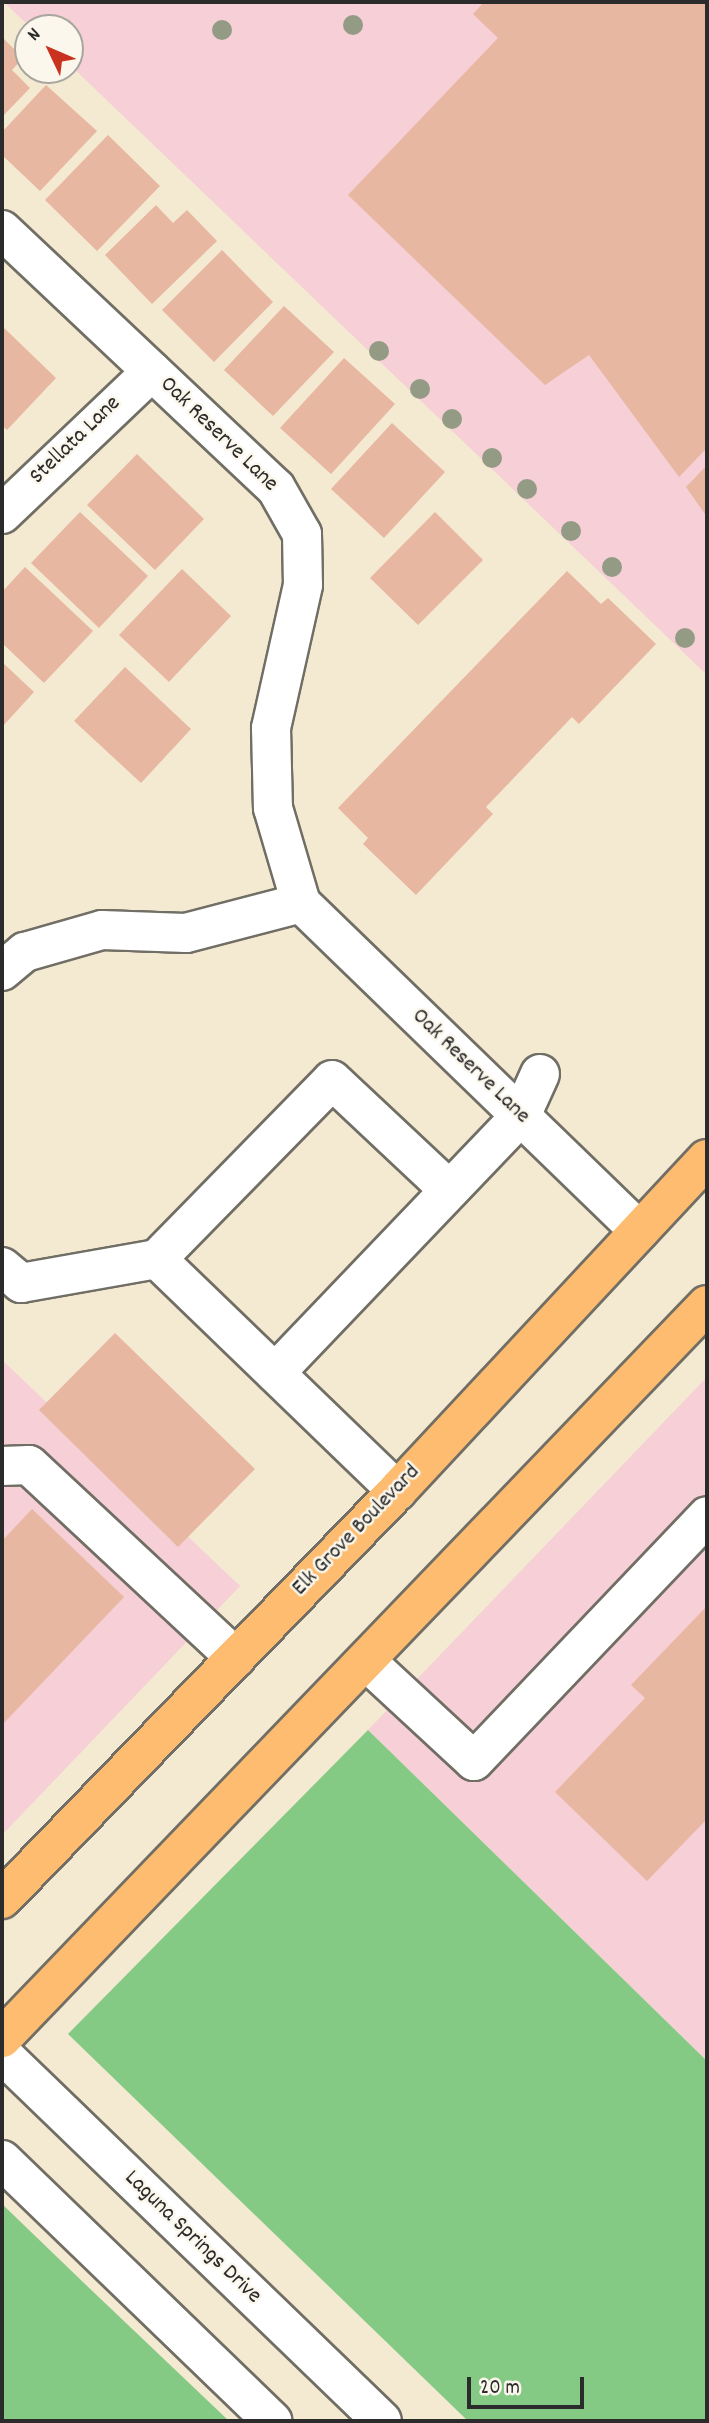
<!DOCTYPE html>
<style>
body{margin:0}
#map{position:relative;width:709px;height:2423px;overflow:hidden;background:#f4e9d1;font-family:Dekko,sans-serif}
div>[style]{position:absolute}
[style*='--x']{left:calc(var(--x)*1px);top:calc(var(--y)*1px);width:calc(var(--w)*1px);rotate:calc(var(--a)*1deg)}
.built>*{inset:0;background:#f6cfd7}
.green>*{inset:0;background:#84ca85}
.building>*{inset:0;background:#e7b7a2}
.roads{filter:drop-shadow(2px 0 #716e65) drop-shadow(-2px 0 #716e65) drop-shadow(0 2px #716e65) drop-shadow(0 -2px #716e65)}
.minor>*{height:38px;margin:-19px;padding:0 19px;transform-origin:19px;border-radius:19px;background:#fff}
.major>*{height:38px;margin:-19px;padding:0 19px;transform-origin:19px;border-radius:19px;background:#fdbc6f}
.trees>*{width:20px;height:20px;margin:-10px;border-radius:50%;background:#949b85}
span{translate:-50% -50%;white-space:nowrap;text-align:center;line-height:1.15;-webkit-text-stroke:5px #fbf7ec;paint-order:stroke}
.street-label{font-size:23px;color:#2b2b2b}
.frame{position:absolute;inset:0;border:4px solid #2b2b2b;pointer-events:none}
.north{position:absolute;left:14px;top:14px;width:70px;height:70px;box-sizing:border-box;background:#fbf7ec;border:2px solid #a8a59f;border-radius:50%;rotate:314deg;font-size:19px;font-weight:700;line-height:28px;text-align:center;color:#2b2b2b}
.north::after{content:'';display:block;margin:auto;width:24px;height:32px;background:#c8321e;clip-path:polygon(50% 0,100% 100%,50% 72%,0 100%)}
.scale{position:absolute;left:467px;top:2377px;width:117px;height:32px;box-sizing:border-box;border:4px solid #2b2b2b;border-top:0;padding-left:9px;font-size:21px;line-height:24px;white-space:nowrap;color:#2b2b2b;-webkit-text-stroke:5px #fbf7ec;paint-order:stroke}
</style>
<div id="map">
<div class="built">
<i style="clip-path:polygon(4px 2px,707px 2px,707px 675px,70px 65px,70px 28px,31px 28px)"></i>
<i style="clip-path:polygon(2px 1360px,240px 1586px,2px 1835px)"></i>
<i style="clip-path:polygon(707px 1377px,707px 2061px,368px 1730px)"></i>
</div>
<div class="green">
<i style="clip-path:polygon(368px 1730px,707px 2061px,707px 2421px,468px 2421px,68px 2034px)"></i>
<i style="clip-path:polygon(2px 2204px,85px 2284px,229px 2421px,2px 2421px)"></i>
</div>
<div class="building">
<i style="clip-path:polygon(484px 2px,707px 2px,707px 448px,679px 477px,589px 355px,545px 385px,348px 195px,498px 38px,473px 14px)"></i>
<i style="clip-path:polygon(2px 37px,23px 58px,12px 70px,30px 88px,2px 117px)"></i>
<i style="clip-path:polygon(46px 85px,97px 131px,40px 191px,2px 155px,2px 132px)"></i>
<i style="clip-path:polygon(108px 135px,160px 186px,97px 251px,45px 200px)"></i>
<i style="clip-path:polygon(156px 205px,173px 223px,187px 210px,217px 241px,152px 304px,105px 255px)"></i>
<i style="clip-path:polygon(222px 250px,273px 302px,214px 362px,162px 310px)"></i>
<i style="clip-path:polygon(284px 306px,334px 352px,273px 416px,224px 370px)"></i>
<i style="clip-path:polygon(2px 326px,56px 378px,7px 430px,2px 425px)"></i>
<i style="clip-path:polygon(344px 358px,395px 404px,331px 474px,280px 428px)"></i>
<i style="clip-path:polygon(392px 423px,445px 472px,384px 538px,331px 489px)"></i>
<i style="clip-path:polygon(137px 454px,204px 519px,155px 570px,87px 505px)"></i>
<i style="clip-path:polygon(707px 465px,707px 517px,686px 487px)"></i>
<i style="clip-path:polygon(80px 512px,148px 576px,99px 628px,31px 563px)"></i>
<i style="clip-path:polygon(435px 512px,483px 560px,418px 625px,370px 578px)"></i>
<i style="clip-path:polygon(25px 567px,93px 631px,44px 683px,2px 643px,2px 592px)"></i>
<i style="clip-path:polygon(182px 569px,231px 616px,169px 682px,119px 635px)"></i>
<i style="clip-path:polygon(567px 571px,601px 604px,608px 598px,656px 644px,579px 724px,572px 717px,486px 807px,493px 814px,416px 895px,363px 844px,368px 838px,338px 808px)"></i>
<i style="clip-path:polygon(2px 662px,34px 692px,2px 727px)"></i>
<i style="clip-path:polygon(125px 667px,191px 729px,141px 783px,74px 721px)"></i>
<i style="clip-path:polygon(115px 1333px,255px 1469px,178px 1547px,39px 1410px)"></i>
<i style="clip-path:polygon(32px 1509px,124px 1597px,2px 1725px,2px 1541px)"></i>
<i style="clip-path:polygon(707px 1606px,707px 1819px,647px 1881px,555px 1792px,645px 1698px,631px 1685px)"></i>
</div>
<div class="roads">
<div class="minor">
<i style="--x:2;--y:230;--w:376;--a:43.3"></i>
<i style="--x:276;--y:488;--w:53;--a:60.5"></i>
<i style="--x:302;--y:534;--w:51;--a:88.9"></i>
<i style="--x:303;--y:585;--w:147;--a:102.6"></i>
<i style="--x:271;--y:728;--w:80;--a:88.6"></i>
<i style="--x:273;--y:808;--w:99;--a:73.6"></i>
<i style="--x:301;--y:903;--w:471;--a:44.1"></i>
<i style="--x:2;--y:514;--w:207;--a:-43.6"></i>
<i style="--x:2;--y:971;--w:30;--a:-40"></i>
<i style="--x:25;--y:952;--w:80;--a:-15.9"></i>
<i style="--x:102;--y:930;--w:84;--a:2"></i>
<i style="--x:186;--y:933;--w:119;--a:-14.6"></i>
<i style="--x:157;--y:1259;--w:334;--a:44"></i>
<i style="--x:2;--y:1267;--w:25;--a:40"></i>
<i style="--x:21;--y:1283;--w:138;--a:-10"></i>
<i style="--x:157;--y:1259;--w:250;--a:-45.6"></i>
<i style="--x:332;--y:1080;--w:161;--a:43.2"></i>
<i style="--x:275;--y:1373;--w:356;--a:-46.3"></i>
<i style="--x:521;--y:1116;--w:46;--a:-65.7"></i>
<i style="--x:2;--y:1466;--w:27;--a:-2"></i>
<i style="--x:29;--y:1465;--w:283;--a:43"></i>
<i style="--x:366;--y:1661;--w:147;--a:42.8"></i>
<i style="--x:474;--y:1761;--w:338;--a:-46.4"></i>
<i style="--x:2;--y:2054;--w:528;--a:44"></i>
<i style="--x:2;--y:2160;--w:376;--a:44"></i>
</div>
<div class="major">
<i style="--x:2;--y:1899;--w:568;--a:-45.93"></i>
<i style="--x:397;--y:1491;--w:454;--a:-47"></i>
<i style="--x:2;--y:2038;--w:1017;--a:-46.12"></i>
</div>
</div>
<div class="trees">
<i style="left:353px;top:25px"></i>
<i style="left:222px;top:30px"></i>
<i style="left:379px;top:351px"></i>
<i style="left:420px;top:389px"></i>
<i style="left:452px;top:419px"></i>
<i style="left:492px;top:458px"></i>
<i style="left:527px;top:489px"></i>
<i style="left:571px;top:531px"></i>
<i style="left:612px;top:567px"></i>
<i style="left:685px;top:638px"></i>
</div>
<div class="street-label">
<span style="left:218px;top:435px;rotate:44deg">Oak Reserve Lane</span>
<span style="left:76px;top:441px;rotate:-44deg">Stellata Lane</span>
<span style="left:470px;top:1067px;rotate:44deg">Oak Reserve Lane</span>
<span style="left:357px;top:1531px;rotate:-46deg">Elk Grove Boulevard</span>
<span style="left:192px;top:2238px;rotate:44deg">Laguna Springs Drive</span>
</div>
<div class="frame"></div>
<div class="north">N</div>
<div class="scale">20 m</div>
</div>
